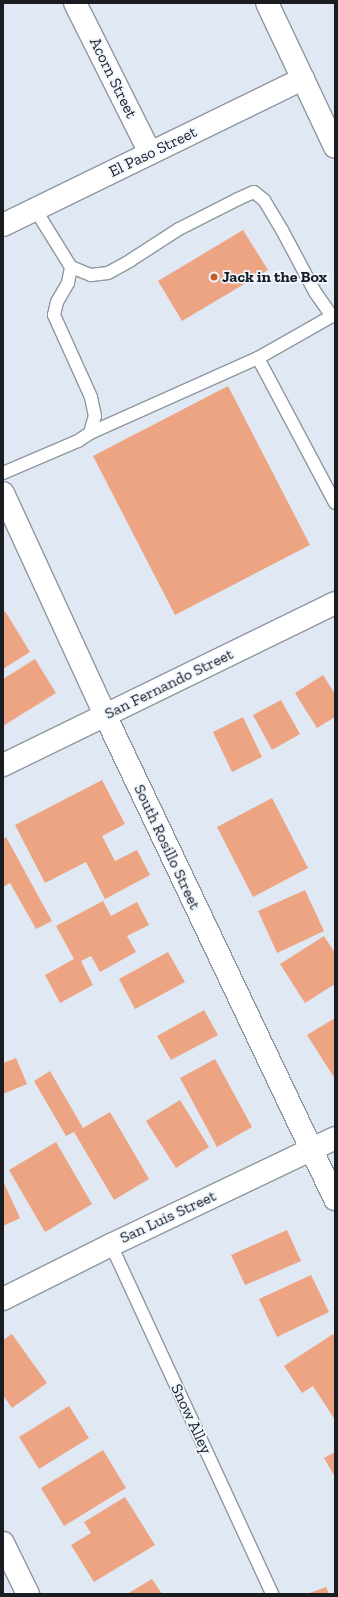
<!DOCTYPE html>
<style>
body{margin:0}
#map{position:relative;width:338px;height:1597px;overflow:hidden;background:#e0e9f3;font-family:"Zilla Slab",serif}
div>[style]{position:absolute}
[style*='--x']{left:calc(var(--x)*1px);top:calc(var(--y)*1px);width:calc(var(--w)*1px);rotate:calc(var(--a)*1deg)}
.building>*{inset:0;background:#eda483}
.roads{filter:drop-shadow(1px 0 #8f97a1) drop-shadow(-1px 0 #8f97a1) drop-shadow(0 1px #8f97a1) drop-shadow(0 -1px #8f97a1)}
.lane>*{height:12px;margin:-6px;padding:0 6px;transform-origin:6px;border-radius:6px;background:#fff}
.street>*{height:22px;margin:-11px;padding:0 11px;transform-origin:11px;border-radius:11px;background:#fff}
.secondary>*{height:22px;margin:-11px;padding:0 11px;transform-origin:11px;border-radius:11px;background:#fff}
.dots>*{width:11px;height:11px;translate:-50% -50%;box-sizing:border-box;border:2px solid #eff6ff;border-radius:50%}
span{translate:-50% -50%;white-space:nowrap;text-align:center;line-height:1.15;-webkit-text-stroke:3.5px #eff6ff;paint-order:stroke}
.street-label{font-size:16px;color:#191c20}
.poi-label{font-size:16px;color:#191c20;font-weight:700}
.left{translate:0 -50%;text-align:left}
.frame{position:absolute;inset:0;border:4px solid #191c20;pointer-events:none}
</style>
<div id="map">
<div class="building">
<i style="clip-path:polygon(243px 230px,268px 270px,182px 321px,158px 281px)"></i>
<i style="clip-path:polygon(228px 386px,310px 545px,175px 615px,93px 456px)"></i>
<i style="clip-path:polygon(5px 611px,30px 652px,3px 669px,3px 613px)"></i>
<i style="clip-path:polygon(35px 659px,56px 693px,3px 726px,3px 679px)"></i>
<i style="clip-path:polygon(323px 675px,335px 694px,335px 717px,317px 728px,295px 693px)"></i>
<i style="clip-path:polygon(281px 700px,300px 734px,272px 750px,253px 715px)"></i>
<i style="clip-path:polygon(243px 717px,262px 757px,232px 772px,213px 732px)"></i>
<i style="clip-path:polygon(102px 780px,125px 824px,102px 836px,115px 861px,137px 850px,150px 875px,105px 899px,86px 862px,45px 883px,15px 825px)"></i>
<i style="clip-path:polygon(272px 798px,308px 868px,253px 897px,217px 827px)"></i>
<i style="clip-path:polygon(6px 837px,52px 921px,36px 929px,10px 883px,3px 887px,3px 839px)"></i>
<i style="clip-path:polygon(305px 890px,324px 931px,277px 953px,258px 911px)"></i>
<i style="clip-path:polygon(103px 901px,111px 916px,137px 902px,149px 925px,127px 936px,136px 952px,100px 972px,91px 956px,81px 961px,93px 985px,60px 1003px,45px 975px,74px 959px,56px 926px)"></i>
<i style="clip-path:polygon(324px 936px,335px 953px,335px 984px,305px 1003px,280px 964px)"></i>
<i style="clip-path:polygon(168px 952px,185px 982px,135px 1009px,119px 979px)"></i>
<i style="clip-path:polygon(204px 1010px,218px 1035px,171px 1060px,157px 1036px)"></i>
<i style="clip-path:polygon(335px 1018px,335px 1079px,307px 1035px)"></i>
<i style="clip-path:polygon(16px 1058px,27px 1084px,3px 1094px,3px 1063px)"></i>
<i style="clip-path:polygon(215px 1059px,252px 1127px,217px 1147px,180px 1078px)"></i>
<i style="clip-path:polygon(50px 1071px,83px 1128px,110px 1112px,149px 1179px,114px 1200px,74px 1132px,66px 1136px,34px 1081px)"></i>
<i style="clip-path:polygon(180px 1100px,209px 1147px,176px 1168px,146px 1121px)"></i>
<i style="clip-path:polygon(56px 1142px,92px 1204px,45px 1232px,9px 1170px)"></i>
<i style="clip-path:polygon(3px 1181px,20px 1218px,3px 1226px)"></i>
<i style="clip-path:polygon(287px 1230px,301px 1261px,245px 1285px,231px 1255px)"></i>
<i style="clip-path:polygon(311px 1275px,329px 1312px,277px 1337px,259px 1299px)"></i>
<i style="clip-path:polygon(12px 1334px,47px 1383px,12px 1408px,3px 1395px,3px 1340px)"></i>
<i style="clip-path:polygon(333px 1334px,335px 1338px,335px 1420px,313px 1386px,302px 1393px,284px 1366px)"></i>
<i style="clip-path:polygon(69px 1406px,89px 1438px,39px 1469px,19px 1437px)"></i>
<i style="clip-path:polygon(103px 1450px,126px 1488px,64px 1526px,41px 1488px)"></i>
<i style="clip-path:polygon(335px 1452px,335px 1477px,324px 1458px)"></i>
<i style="clip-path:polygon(125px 1497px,155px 1545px,94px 1582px,71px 1545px,91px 1533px,84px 1522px)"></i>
<i style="clip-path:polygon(152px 1579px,162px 1594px,127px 1594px)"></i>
<i style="clip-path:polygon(326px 1587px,329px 1594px,307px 1594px)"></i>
</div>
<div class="roads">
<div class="lane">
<i style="--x:35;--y:209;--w:68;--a:58.2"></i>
<i style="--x:71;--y:267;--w:22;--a:22"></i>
<i style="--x:91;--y:275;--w:17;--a:-7"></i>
<i style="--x:108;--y:273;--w:26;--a:-29"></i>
<i style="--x:131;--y:260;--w:57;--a:-32.9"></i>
<i style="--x:179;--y:229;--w:66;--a:-27"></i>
<i style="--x:238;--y:199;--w:17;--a:-24"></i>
<i style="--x:254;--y:192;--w:13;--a:39"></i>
<i style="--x:264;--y:200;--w:35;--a:59"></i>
<i style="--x:282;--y:230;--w:70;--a:62"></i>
<i style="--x:315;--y:292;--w:29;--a:55"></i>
<i style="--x:332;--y:316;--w:85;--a:150.4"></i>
<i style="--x:258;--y:358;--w:164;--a:62"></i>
<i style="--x:90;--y:433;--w:184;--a:-24.1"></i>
<i style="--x:3;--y:473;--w:82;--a:-23.1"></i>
<i style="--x:78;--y:441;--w:14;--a:-34"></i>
<i style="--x:90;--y:433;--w:18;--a:-74"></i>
<i style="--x:95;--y:416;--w:19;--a:-102"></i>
<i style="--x:91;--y:397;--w:90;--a:-114.3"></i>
<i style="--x:54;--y:315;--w:13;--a:-77"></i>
<i style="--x:57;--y:302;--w:22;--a:-60"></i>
<i style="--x:68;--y:283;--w:16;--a:-79"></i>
<i style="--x:111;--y:1245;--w:384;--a:65.2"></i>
</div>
<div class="street">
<i style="--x:75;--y:3;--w:168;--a:63.4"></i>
<i style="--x:3;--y:225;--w:334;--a:-26"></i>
<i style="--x:3;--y:493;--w:244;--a:65.3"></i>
<i style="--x:105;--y:715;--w:536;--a:64.58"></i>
<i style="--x:3;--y:765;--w:369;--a:-26"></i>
<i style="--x:3;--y:1299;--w:121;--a:-26.6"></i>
<i style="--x:111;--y:1245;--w:248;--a:-25.5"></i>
<i style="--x:3;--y:1543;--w:57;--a:63.9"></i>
</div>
<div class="secondary">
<i style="--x:267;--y:3;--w:159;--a:64.7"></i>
</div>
</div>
<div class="dots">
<i style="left:214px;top:277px;background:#c25e2a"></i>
</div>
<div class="street-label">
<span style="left:113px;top:78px;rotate:64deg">Acorn Street</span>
<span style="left:153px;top:152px;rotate:-26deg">El Paso Street</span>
<span style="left:169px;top:684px;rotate:-26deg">San Fernando Street</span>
<span style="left:167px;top:847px;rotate:65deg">South Rosillo Street</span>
<span style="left:168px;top:1217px;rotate:-25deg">San Luis Street</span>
<span style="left:191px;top:1419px;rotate:65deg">Snow Alley</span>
</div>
<div class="poi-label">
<span class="left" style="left:222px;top:277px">Jack in the Box</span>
</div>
<div class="frame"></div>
</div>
